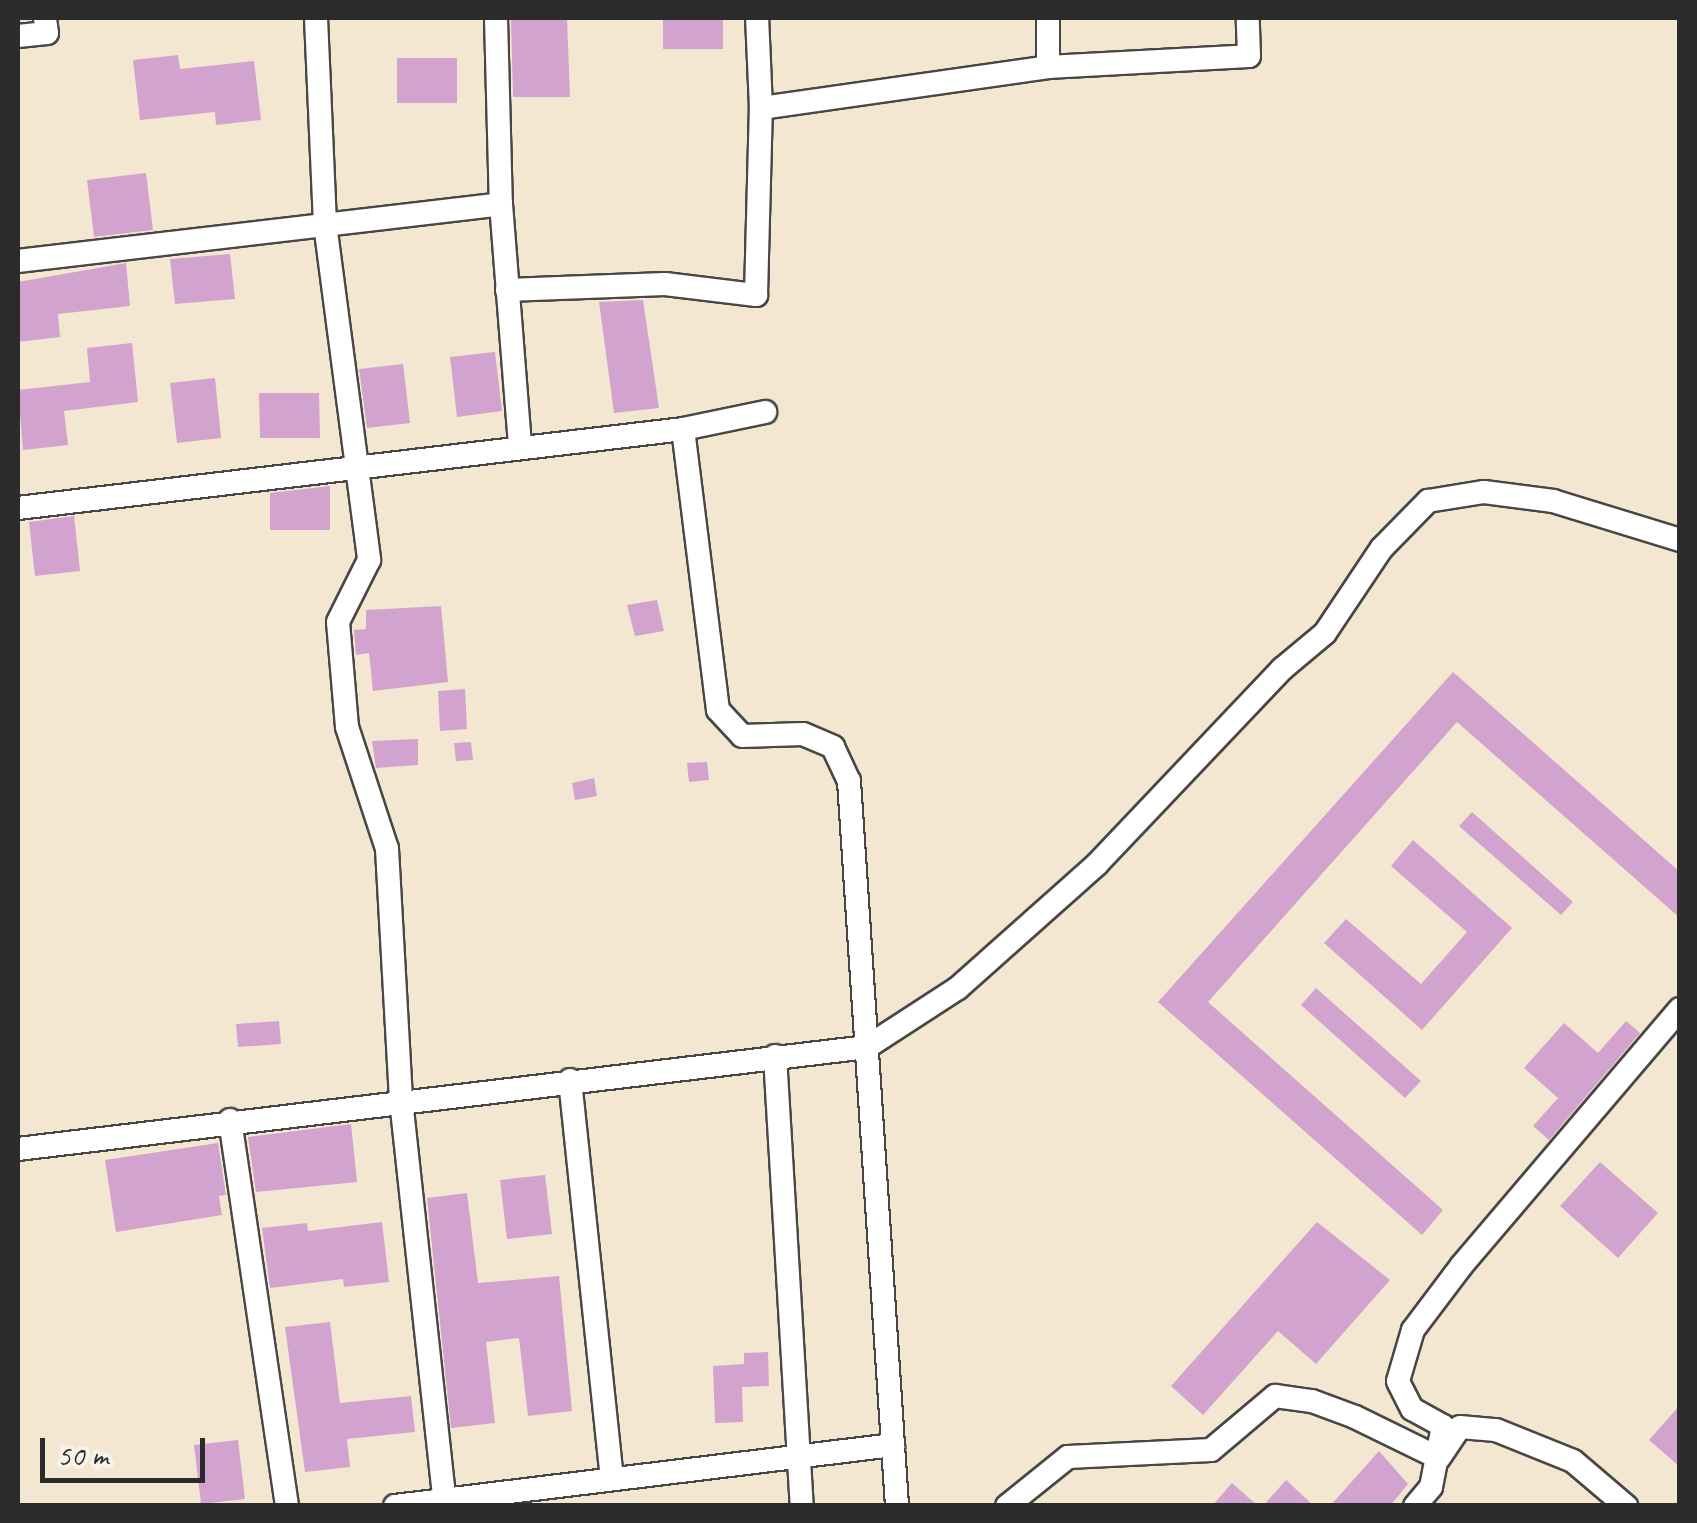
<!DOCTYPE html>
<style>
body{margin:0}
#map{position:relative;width:1697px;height:1523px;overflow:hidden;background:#f4e7d1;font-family:Caveat,sans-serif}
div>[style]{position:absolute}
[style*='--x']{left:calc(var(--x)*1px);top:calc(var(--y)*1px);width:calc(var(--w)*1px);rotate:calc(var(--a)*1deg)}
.building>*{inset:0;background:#d2a3ce}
.roads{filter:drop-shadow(2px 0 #494744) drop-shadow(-2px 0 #494744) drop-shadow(0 2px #494744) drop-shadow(0 -2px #494744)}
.minor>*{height:22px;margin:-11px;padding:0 11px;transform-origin:11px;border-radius:11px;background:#fff}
span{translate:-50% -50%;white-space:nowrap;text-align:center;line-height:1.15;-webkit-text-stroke:10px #f7f3e8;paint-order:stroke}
.frame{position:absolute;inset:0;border:20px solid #2b2b2b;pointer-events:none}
.scale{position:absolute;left:40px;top:1438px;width:165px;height:45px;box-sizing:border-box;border:5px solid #2b2b2b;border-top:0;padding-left:12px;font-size:30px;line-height:35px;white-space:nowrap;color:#2b2b2b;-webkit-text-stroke:8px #f7f3e8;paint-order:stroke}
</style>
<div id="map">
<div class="building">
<i style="clip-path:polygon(511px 18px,567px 18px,570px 97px,513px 97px)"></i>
<i style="clip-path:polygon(663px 18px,723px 18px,723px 49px,663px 49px)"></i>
<i style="clip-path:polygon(178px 55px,180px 69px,254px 61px,261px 120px,216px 125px,215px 112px,140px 120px,133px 60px)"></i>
<i style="clip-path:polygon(397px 58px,457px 58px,457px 103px,397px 103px)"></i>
<i style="clip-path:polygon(146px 173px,153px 230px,94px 237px,87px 180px)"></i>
<i style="clip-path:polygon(230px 254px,235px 299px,175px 304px,170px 259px)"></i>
<i style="clip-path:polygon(126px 263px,130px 306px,58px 314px,60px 337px,18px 342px,18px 282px)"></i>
<i style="clip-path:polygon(643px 300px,659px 408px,614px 413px,599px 302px)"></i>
<i style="clip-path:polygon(132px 343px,138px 402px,64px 411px,68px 445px,23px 450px,18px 390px,90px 382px,87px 348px)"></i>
<i style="clip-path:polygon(495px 352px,502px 411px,457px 417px,450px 357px)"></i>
<i style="clip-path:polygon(403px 364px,410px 423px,367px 428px,359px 369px)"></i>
<i style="clip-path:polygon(215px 378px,221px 438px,177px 443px,170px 383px)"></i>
<i style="clip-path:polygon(259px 393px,319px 393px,320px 438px,260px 438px)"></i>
<i style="clip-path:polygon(330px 486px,330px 530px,270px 530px,270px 493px)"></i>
<i style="clip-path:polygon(74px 516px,80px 571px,35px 576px,29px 522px)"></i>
<i style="clip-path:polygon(657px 600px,664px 631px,635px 636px,627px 605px)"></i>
<i style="clip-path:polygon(441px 606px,448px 682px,373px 691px,369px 653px,356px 655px,354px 630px,366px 629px,366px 610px)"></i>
<i style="clip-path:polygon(1453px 672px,1680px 872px,1680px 918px,1457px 722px,1208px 1002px,1443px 1210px,1422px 1235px,1158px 1002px)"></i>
<i style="clip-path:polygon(465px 689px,467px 729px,440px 731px,438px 691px)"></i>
<i style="clip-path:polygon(418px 739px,418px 765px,376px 768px,372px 741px)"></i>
<i style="clip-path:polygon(471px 742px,473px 760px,456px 761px,454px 743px)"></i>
<i style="clip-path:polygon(707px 762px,709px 780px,689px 782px,687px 763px)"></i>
<i style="clip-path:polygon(594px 778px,597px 796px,575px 800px,572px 783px)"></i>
<i style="clip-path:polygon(1472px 812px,1573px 902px,1561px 915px,1459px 826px)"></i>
<i style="clip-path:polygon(1413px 840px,1512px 928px,1422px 1030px,1324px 943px,1346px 919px,1421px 984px,1467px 932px,1391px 866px)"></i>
<i style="clip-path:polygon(1316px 988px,1421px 1081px,1405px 1098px,1301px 1005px)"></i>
<i style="clip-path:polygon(279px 1021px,281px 1044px,238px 1047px,236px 1024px)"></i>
<i style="clip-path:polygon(1626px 1021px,1640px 1033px,1549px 1140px,1533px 1126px,1558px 1098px,1524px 1068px,1564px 1023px,1598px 1053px)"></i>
<i style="clip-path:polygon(351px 1124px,357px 1182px,256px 1192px,248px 1137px)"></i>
<i style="clip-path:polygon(218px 1143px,226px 1195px,219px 1196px,222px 1215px,116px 1232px,105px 1160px)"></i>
<i style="clip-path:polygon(1600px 1162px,1658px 1213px,1618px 1258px,1560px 1206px)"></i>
<i style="clip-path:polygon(545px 1175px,552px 1234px,507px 1239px,500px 1180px)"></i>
<i style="clip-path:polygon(467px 1193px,478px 1283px,559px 1276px,572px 1411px,528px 1416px,519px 1338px,486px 1342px,495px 1423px,451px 1428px,427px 1198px)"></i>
<i style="clip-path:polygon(382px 1222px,389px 1282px,344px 1287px,343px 1279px,270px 1288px,262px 1228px,307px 1223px,308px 1231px)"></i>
<i style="clip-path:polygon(1317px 1222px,1390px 1280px,1316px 1364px,1278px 1331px,1203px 1415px,1171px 1386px)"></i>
<i style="clip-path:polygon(330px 1322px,340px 1403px,411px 1396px,415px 1432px,347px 1439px,350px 1467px,305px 1472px,285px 1327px)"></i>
<i style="clip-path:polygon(768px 1352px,769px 1386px,742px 1387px,743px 1422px,715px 1423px,713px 1366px,744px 1364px,744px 1353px)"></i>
<i style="clip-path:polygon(1680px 1405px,1680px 1467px,1649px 1440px)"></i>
<i style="clip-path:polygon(238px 1440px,245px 1499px,201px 1504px,194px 1445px)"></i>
<i style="clip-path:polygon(1379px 1451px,1408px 1484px,1390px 1506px,1330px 1506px)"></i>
<i style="clip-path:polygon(1286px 1480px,1314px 1506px,1263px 1506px)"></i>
<i style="clip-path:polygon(1232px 1483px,1258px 1506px,1212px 1506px)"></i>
</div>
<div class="roads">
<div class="minor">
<i style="--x:316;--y:18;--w:206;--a:87.5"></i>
<i style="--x:325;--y:224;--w:339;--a:82.5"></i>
<i style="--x:369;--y:560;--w:69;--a:116.6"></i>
<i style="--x:338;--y:622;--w:105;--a:85.1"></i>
<i style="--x:347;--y:727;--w:128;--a:71.8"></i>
<i style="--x:387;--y:849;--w:251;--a:86.8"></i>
<i style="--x:401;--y:1100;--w:401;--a:83.8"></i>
<i style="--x:496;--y:18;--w:186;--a:88.5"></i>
<i style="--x:501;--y:204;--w:243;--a:85.5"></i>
<i style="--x:1048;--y:18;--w:49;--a:90"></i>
<i style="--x:18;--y:36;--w:29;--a:-6"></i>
<i style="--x:47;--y:33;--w:15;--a:-98"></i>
<i style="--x:761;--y:108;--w:290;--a:-8.1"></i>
<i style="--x:1048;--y:67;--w:201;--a:-3.1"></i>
<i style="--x:1249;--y:56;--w:38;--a:-92"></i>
<i style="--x:18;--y:261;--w:486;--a:-6.7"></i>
<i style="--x:507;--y:290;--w:158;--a:-2.2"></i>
<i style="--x:665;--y:284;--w:92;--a:6.9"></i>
<i style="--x:756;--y:295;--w:187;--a:-88.5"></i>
<i style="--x:761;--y:108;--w:90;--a:-92.5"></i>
<i style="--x:683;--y:429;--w:283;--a:82.9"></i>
<i style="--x:718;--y:710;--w:35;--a:47"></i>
<i style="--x:742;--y:736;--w:61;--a:-1.9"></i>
<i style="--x:803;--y:734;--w:33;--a:23"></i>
<i style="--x:833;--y:747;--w:38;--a:65"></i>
<i style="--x:849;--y:781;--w:727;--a:86.21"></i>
<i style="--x:18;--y:508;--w:670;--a:-6.77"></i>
<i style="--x:683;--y:429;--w:84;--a:-11.7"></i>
<i style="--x:775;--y:1056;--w:451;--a:86.6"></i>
<i style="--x:570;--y:1080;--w:400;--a:84"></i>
<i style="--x:230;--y:1120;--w:390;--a:81.6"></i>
<i style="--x:18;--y:1149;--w:855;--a:-6.85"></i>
<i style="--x:867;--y:1047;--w:108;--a:-33"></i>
<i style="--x:958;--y:988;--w:186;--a:-41.7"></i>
<i style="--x:1097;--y:864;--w:269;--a:-46.5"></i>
<i style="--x:1282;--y:669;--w:56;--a:-39.9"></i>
<i style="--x:1325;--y:633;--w:102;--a:-56.2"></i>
<i style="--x:1382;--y:548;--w:66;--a:-45.6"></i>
<i style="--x:1428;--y:501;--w:57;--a:-9.1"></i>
<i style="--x:1484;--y:492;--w:70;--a:7.4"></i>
<i style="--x:1553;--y:501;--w:133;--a:17.1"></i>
<i style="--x:395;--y:1506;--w:502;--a:-6.98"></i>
<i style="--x:1007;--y:1506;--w:78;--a:-38.8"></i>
<i style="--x:1068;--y:1457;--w:143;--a:-2.8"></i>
<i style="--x:1211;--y:1450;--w:84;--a:-40.2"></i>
<i style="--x:1275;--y:1396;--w:37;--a:8"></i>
<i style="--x:1312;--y:1401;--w:46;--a:20.4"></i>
<i style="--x:1355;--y:1417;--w:93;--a:26"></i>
<i style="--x:1439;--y:1458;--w:37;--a:-56"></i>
<i style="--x:1460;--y:1427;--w:36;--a:5"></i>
<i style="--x:1496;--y:1430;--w:83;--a:21.9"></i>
<i style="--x:1573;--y:1461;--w:70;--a:40.3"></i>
<i style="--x:1415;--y:1506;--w:25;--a:-50"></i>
<i style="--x:1431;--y:1487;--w:62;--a:-78.9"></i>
<i style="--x:1443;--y:1426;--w:35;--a:-151"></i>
<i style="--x:1412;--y:1409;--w:31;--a:-117"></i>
<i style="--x:1398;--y:1381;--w:53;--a:-73.6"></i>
<i style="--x:1413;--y:1330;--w:81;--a:-53"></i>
<i style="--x:1462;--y:1265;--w:336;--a:-49.6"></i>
</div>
</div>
<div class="frame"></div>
<div class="scale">50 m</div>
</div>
